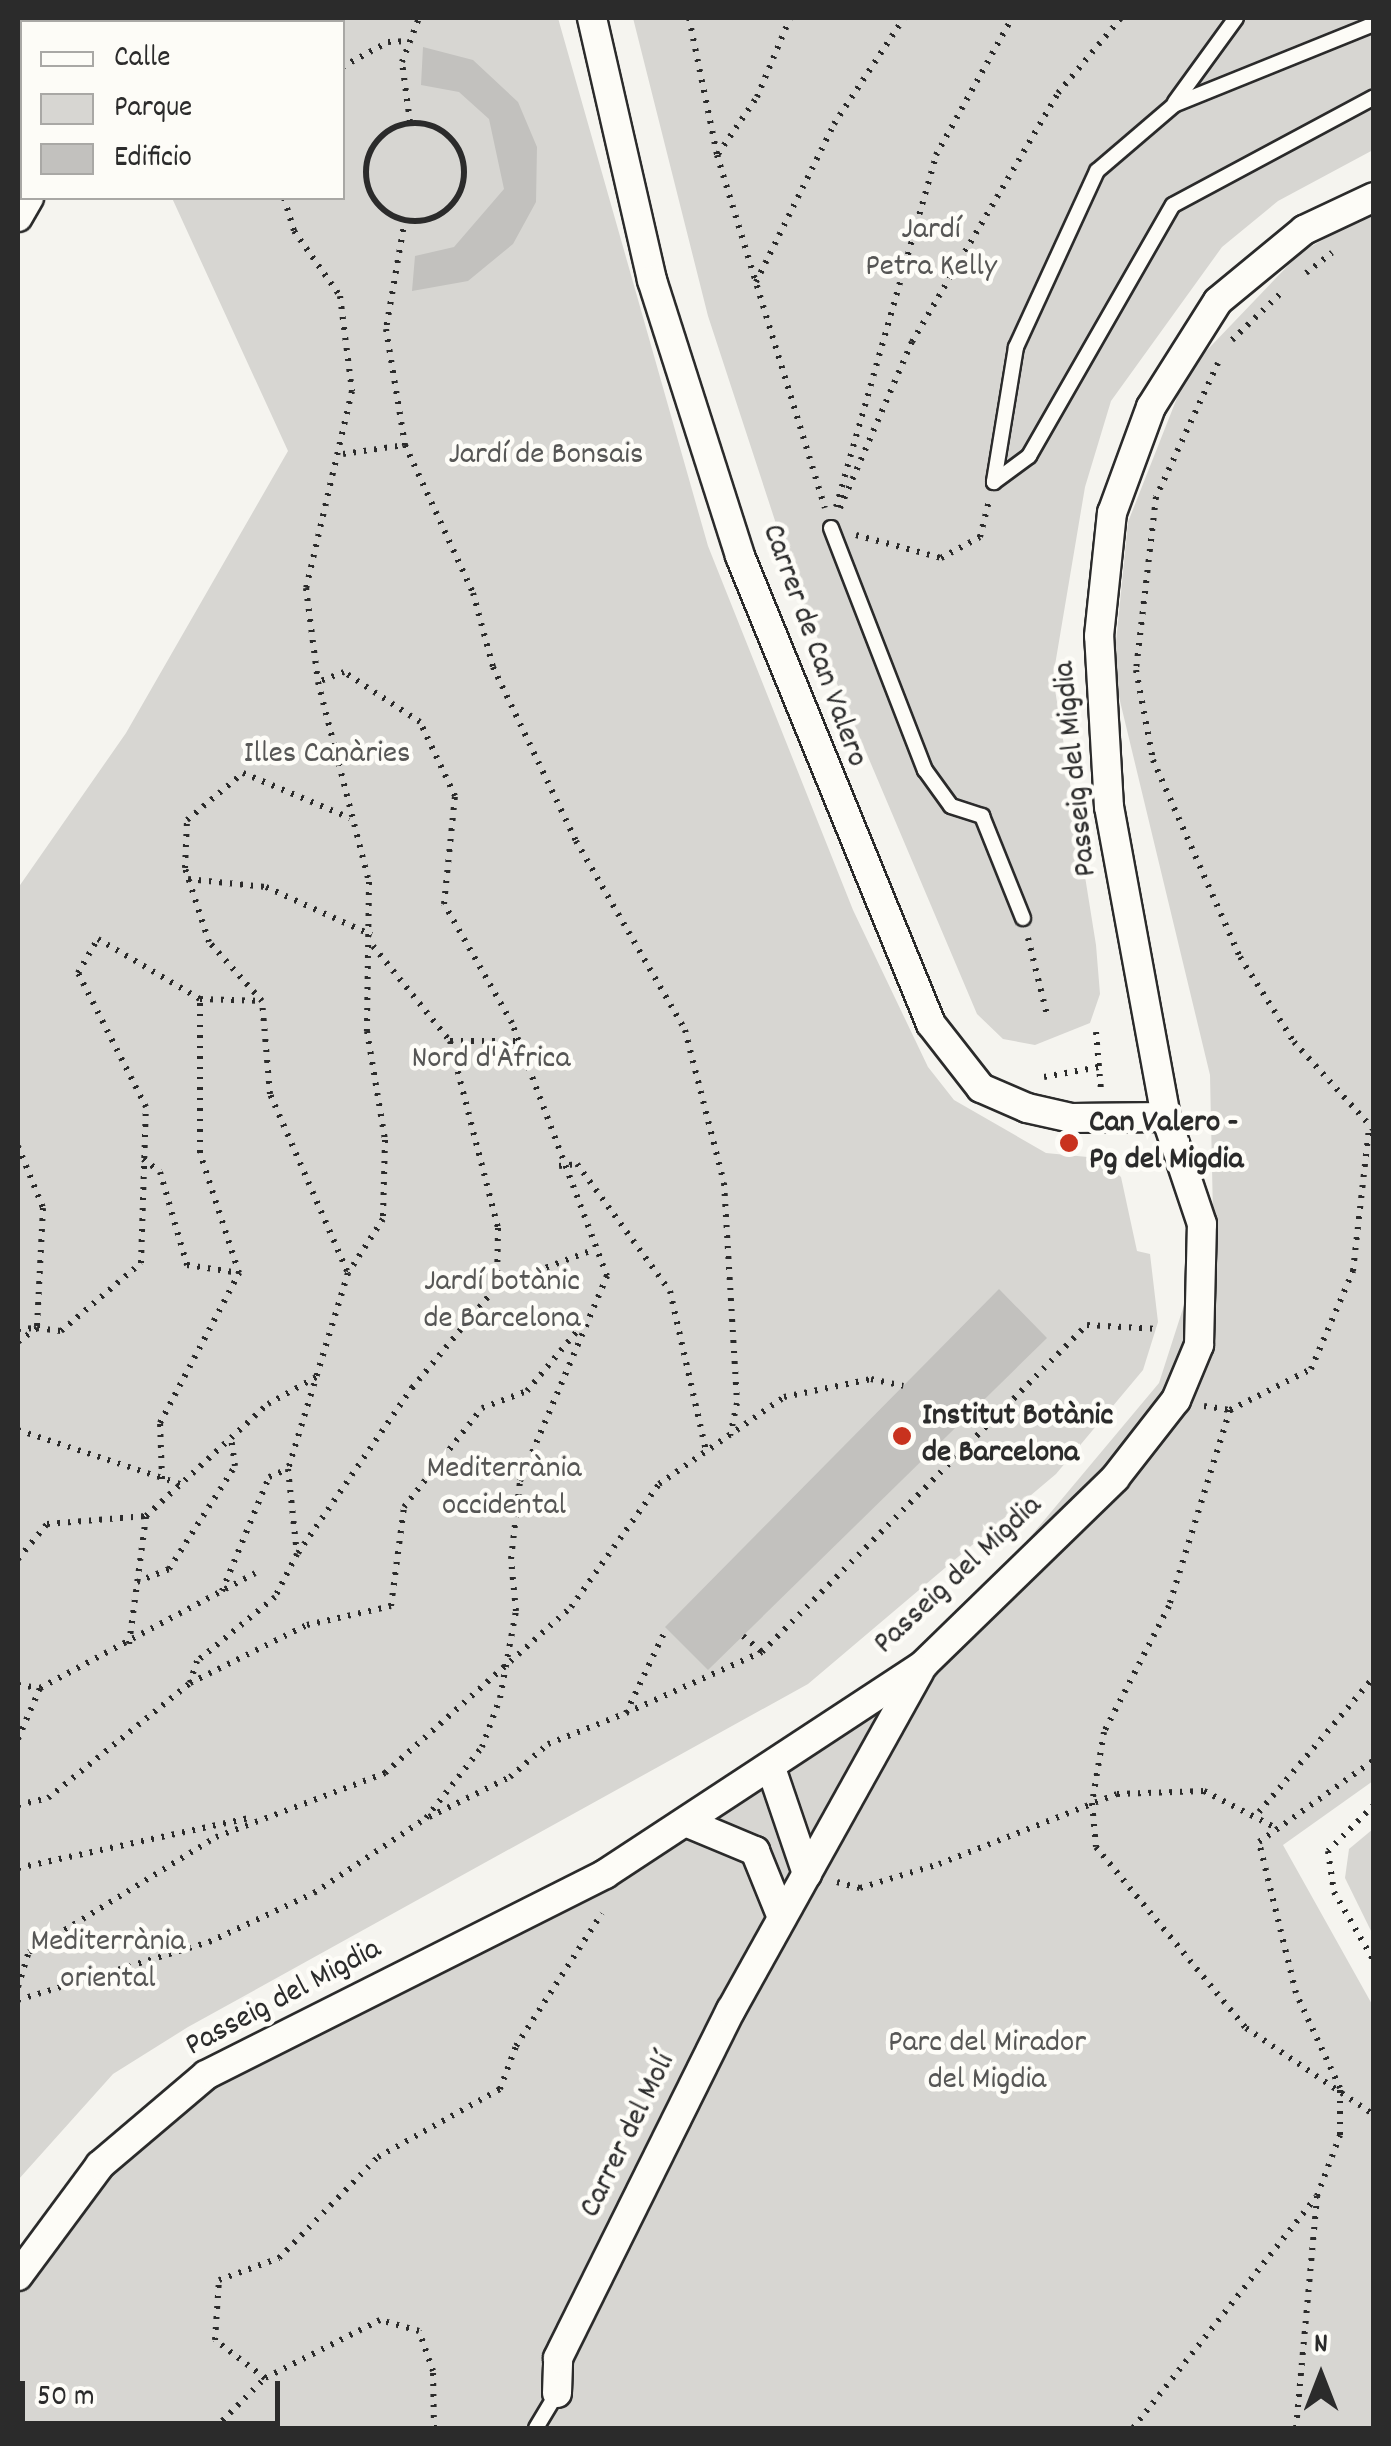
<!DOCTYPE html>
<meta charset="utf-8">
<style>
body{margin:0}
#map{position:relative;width:1391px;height:2446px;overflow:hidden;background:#f5f4ef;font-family:Dekko,sans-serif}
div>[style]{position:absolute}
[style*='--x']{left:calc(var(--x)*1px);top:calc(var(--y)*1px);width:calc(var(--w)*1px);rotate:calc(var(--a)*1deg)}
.green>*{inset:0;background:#d7d6d2}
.building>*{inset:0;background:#c2c1be}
.path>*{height:6px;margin-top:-3px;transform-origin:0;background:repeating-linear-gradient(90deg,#2b2b2b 0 2.5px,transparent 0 10.5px)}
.path>.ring{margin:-3px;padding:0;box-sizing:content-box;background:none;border:6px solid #2b2b2b;border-radius:50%}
.roads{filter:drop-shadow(2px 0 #2b2b2b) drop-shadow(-2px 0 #2b2b2b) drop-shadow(0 2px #2b2b2b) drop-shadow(0 -2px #2b2b2b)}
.service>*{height:14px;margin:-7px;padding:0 7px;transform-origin:7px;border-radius:7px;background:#fdfcf7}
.minor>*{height:28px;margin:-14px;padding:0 14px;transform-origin:14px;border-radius:14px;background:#fdfcf7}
.dots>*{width:28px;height:28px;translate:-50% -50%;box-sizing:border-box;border:5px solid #fdfcf7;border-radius:50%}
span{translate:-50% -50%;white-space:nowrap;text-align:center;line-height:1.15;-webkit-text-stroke:9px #fdfcf7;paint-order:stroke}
.park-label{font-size:32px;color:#565655}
.street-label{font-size:32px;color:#2b2b2b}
.poi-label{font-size:32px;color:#2b2b2b;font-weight:700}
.left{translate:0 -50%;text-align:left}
.frame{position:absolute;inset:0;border:20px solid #2b2b2b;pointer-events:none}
.legend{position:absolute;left:20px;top:20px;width:325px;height:180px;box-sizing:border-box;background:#fdfcf7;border:2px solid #a9a8a5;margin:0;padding:12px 18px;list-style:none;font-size:30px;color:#2b2b2b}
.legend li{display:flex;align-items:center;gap:20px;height:50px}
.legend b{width:50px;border:2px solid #a9a8a5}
.north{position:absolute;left:1271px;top:2326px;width:100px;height:100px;-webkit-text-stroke:8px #fdfcf7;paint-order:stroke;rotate:0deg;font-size:28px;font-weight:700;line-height:40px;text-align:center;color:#2b2b2b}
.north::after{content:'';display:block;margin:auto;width:35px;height:45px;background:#2b2b2b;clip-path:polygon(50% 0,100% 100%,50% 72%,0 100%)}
.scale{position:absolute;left:20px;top:2381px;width:260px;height:45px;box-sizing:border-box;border:5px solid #2b2b2b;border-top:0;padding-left:12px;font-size:30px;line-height:35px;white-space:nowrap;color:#2b2b2b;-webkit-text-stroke:8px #fdfcf7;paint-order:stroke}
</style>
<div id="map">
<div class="green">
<i style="clip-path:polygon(205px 18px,558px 18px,708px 546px,853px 910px,928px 1067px,954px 1100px,1046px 1153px,1098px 1158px,1121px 1177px,1137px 1251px,1150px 1254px,1158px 1322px,1143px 1370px,1056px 1474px,808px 1684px,188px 2027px,113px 2074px,18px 2180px,18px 888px,126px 733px,288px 451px,172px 198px,342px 198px,342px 22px)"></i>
<i style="clip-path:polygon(633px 18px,1373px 18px,1373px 150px,1278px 201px,1222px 247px,1111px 401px,1085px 487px,1053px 677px,1096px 945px,1100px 994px,1090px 1023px,1035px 1045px,1003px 1039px,977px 1014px,799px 594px,708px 316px)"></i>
<i style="clip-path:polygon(1373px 212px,1373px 1781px,1283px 1845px,1373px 2006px,1373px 2428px,18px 2428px,18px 2276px,100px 2165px,206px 2075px,605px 1874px,923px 1665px,1159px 1383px,1213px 1215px,1210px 1075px,1113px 672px,1128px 522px,1188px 370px,1301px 252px)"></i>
<i style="clip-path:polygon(1373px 1829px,1373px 1935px,1345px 1878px,1349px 1849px)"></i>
</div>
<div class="building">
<i style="clip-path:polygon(423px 47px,473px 60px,518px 102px,537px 147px,536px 202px,513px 244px,468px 281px,412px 291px,415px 256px,454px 247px,504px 189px,489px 119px,459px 92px,421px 85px)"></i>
<i style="clip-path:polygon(999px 1289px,1047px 1338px,708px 1670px,665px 1627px)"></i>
</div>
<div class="path">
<i style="--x:689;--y:18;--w:140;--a:78.4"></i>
<i style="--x:717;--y:155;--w:369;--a:73"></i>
<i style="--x:231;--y:22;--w:6;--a:-45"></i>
<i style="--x:342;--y:67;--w:52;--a:-28.5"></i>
<i style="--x:388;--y:42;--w:21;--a:-3"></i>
<i style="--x:410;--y:122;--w:61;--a:-97.6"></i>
<i style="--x:402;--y:62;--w:47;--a:-68.9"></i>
<i class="ring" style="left:366px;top:123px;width:92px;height:92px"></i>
<i style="--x:718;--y:154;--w:69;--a:-55.6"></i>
<i style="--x:757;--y:97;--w:86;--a:-67.3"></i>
<i style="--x:284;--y:198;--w:34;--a:73"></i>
<i style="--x:294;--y:231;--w:80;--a:54.7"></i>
<i style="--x:340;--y:296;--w:96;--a:82.8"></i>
<i style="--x:352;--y:391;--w:202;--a:103.1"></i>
<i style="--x:306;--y:588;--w:95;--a:82.7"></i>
<i style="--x:405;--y:219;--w:112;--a:99.8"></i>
<i style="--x:386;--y:329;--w:118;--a:80.7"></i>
<i style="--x:405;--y:445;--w:163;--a:65.3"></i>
<i style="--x:473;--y:593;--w:77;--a:74.9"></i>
<i style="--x:493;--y:667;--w:193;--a:64.5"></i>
<i style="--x:576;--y:841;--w:218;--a:60"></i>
<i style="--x:685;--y:1030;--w:158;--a:75.7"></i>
<i style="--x:724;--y:1183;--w:220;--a:86.6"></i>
<i style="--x:737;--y:1403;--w:33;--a:102"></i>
<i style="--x:1306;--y:273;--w:33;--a:-38"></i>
<i style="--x:756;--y:282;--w:176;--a:-63.7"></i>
<i style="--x:834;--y:124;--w:127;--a:-56.6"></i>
<i style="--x:1232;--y:340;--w:68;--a:-43.8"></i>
<i style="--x:1218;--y:363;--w:148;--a:114.8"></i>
<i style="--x:1156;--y:497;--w:174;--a:96.6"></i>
<i style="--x:1136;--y:670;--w:92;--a:79.3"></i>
<i style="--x:1153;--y:760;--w:215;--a:66.2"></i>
<i style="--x:1240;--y:957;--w:101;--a:57.6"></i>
<i style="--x:1294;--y:1042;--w:119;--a:47.7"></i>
<i style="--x:343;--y:454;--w:63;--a:-8.3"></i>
<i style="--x:836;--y:507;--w:366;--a:-74.1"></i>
<i style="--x:936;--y:155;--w:157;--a:-61"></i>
<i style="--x:840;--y:508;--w:181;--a:-66.6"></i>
<i style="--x:912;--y:342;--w:289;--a:-59.6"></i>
<i style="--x:1058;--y:93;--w:98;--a:-50"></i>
<i style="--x:856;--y:535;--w:88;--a:15.1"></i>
<i style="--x:941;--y:558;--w:44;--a:-28.3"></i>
<i style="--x:980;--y:537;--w:36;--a:-76"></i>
<i style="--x:188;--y:879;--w:78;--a:5.9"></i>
<i style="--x:266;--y:887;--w:116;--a:24.4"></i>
<i style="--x:1028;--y:938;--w:83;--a:76.1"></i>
<i style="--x:373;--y:946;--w:122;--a:51"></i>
<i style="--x:450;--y:1041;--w:193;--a:75.6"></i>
<i style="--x:498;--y:1228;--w:58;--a:91"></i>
<i style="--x:1096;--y:1032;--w:58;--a:85.1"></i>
<i style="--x:450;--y:1041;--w:68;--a:0"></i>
<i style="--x:1044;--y:1077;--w:56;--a:-10.3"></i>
<i style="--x:18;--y:1146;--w:67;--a:68"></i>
<i style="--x:43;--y:1208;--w:120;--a:92.9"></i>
<i style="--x:37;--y:1328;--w:24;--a:7"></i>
<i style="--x:61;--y:1331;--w:105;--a:-40.4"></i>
<i style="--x:141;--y:1263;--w:156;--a:-88.2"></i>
<i style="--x:146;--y:1107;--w:150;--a:-116.9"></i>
<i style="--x:78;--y:973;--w:39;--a:-60"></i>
<i style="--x:98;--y:939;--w:118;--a:30.5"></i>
<i style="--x:200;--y:999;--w:62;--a:1.8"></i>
<i style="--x:143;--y:1159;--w:21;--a:37"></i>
<i style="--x:160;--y:1172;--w:97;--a:73.8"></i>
<i style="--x:187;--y:1265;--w:53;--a:8.7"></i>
<i style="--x:559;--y:1166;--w:18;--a:-6"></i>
<i style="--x:577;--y:1164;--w:157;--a:53.8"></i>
<i style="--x:670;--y:1291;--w:164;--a:77.3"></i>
<i style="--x:347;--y:1271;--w:193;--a:-113.5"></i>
<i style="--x:270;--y:1094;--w:93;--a:-94.9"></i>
<i style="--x:262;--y:1001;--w:79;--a:-131.9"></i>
<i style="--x:209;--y:942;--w:78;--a:-108"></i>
<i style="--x:185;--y:868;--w:48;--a:-87.6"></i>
<i style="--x:187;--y:820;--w:73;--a:-40"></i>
<i style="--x:243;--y:773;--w:116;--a:22.8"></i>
<i style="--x:18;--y:1329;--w:19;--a:-3"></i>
<i style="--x:37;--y:1328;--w:24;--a:144"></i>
<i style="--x:1204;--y:1406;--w:26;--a:9"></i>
<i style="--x:1230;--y:1410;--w:91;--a:-26.8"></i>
<i style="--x:1311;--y:1369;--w:107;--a:-66.8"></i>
<i style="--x:1353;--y:1271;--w:144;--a:-83.6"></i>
<i style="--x:1230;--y:1410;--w:205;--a:107.3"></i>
<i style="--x:1169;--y:1606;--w:142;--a:117.3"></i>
<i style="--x:1104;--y:1732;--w:72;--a:99.6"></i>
<i style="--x:1092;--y:1803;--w:44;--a:84.8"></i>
<i style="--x:1096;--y:1847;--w:235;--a:50.4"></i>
<i style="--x:1246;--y:2028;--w:155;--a:34.2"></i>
<i style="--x:18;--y:1430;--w:171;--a:18.4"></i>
<i style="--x:162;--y:1479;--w:56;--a:-92"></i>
<i style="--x:160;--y:1423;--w:170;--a:-62.2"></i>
<i style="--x:239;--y:1273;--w:126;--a:-108"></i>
<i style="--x:200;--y:1153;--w:154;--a:-90"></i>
<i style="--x:298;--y:1553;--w:201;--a:-55.4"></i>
<i style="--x:412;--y:1388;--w:133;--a:-50.2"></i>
<i style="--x:497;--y:1286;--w:103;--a:-20.6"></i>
<i style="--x:18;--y:1559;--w:45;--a:-50.4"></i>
<i style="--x:47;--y:1524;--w:99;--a:-4.6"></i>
<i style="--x:146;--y:1516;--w:166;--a:-42.6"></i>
<i style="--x:268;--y:1404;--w:57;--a:-29.2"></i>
<i style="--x:137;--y:1582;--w:35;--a:-22"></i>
<i style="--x:169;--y:1569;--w:122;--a:-57.3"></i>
<i style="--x:235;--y:1466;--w:28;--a:-98"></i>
<i style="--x:222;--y:1591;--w:123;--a:-67.6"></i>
<i style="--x:269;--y:1477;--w:21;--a:-23"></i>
<i style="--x:743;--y:1636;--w:25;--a:40"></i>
<i style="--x:129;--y:1644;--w:129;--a:-82.4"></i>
<i style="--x:18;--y:1685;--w:22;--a:8"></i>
<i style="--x:40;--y:1688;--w:244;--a:-28.1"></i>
<i style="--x:626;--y:1713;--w:149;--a:-24.2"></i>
<i style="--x:762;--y:1652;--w:461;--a:-45.2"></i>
<i style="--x:1087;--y:1325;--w:72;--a:3.2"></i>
<i style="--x:18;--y:1739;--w:56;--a:-66.7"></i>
<i style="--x:18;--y:1805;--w:31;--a:-13"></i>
<i style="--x:48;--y:1798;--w:183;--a:-39"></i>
<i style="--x:190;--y:1683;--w:131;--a:-26.4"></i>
<i style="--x:307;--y:1625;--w:86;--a:-12.7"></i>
<i style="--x:391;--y:1606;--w:100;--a:-82.5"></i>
<i style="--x:404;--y:1507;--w:126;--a:-51.8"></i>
<i style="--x:482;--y:1408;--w:48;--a:-20.7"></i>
<i style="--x:527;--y:1391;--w:80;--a:-50.1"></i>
<i style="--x:1374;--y:1805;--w:65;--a:135"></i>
<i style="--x:1328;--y:1851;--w:41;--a:81.7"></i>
<i style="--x:1334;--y:1892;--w:80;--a:59.9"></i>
<i style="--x:1259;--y:1812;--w:177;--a:-49.6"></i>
<i style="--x:429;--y:1817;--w:90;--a:-26.3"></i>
<i style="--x:510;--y:1777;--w:50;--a:-41"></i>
<i style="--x:548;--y:1744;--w:84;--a:-21.7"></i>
<i style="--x:626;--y:1713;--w:93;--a:-64.5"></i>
<i style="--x:18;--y:1868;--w:240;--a:-12.2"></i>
<i style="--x:837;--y:1882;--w:24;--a:15"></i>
<i style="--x:860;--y:1888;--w:83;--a:-16.9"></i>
<i style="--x:939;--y:1864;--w:191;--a:-21.5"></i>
<i style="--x:1117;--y:1794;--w:87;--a:-2"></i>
<i style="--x:1204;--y:1791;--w:79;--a:27.2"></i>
<i style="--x:18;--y:1987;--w:37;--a:-73"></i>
<i style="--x:29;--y:1952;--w:220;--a:-31.6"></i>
<i style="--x:216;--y:1837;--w:181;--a:-20.7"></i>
<i style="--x:385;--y:1773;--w:249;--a:-41.7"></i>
<i style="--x:571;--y:1607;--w:151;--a:-54.4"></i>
<i style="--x:659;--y:1484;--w:152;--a:-34.8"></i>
<i style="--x:784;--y:1397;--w:89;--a:-11.7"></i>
<i style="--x:871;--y:1379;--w:33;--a:12"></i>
<i style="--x:18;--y:2000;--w:200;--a:-16.9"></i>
<i style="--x:209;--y:1942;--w:116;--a:-25"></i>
<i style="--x:314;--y:1893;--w:135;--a:-33.8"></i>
<i style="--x:426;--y:1818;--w:90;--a:-51.7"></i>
<i style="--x:482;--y:1747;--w:52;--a:-69.8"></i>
<i style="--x:500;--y:1698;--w:88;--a:-79.6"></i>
<i style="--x:516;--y:1611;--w:52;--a:-95.5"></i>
<i style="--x:511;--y:1559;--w:79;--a:-83.4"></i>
<i style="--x:520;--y:1481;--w:223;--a:-67"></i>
<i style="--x:607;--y:1276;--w:270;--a:-110.6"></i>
<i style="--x:512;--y:1023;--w:137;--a:-119.7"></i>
<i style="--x:444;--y:904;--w:109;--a:-84.2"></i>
<i style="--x:455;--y:796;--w:82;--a:-115.3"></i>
<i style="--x:420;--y:722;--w:91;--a:-146.7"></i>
<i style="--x:344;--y:672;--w:28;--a:159"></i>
<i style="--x:318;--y:682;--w:206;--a:75.7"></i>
<i style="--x:369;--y:882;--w:149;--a:90.8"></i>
<i style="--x:367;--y:1031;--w:110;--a:80.6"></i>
<i style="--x:385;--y:1140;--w:79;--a:91.5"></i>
<i style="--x:383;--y:1219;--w:64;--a:122.9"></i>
<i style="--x:348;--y:1273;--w:205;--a:107"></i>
<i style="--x:288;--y:1469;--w:85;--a:84"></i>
<i style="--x:297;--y:1554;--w:48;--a:117.1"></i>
<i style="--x:275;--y:1597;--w:101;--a:140.6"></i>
<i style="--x:197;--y:1661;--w:23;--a:108"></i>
<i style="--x:215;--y:2428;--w:71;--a:-45"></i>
<i style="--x:434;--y:2428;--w:57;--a:-91"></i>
<i style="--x:433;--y:2371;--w:42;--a:-109.3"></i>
<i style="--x:419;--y:2331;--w:41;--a:-164.2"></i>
<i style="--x:380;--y:2320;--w:129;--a:153.2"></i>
<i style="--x:265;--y:2378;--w:63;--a:-142.8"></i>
<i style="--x:215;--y:2340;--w:60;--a:-86.2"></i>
<i style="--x:219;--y:2280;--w:64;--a:-20.1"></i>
<i style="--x:279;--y:2258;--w:141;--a:-45.6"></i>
<i style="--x:378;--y:2157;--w:140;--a:-29.1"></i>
<i style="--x:500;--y:2089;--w:46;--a:-69.6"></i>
<i style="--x:516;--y:2046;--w:158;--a:-57.1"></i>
<i style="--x:1133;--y:2428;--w:295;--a:-51.6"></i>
<i style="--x:1296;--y:2428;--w:233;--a:-84.8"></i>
<i style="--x:1317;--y:2196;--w:65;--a:-69.3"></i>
<i style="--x:1340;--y:2135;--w:47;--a:-90"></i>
<i style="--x:1340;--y:2088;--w:105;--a:-114.9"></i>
<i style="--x:1296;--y:1993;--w:155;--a:-103.8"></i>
<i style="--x:1259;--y:1842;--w:141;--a:-35.5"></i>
</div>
<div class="roads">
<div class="service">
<i style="--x:1374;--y:24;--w:216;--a:158"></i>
<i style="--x:1174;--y:105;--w:101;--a:139.4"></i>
<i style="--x:1097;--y:171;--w:194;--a:114.7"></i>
<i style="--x:1016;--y:347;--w:137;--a:99.3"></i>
<i style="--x:994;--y:482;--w:44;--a:-36.6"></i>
<i style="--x:1029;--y:456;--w:289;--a:-60.2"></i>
<i style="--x:1173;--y:205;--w:228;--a:-28.2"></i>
<i style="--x:1175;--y:102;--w:104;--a:-54"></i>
<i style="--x:831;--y:528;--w:260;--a:68.8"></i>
<i style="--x:925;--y:770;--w:44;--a:54.2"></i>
<i style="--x:951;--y:806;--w:33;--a:18"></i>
<i style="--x:982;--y:816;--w:110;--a:68.1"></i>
<i style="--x:536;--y:2428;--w:41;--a:-59"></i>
</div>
<div class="minor">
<i style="--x:592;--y:18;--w:269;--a:77.1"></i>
<i style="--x:652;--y:280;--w:290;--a:72.3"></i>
<i style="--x:740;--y:556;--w:505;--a:67.8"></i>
<i style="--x:931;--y:1024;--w:81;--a:52"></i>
<i style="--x:981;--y:1088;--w:50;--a:23.5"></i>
<i style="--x:1027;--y:1108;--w:45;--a:12.8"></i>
<i style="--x:1071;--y:1118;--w:95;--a:-0.6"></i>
<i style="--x:148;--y:22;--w:6;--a:-45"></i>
<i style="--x:18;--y:217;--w:22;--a:-60"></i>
<i style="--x:771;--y:1768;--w:112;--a:71.2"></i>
<i style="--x:688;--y:1823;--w:73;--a:22.7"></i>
<i style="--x:755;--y:1851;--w:69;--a:67.9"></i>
<i style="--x:18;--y:2276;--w:138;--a:-53.5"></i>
<i style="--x:100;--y:2165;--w:139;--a:-40.3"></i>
<i style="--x:206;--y:2075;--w:447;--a:-26.7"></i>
<i style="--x:605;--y:1874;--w:381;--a:-33.3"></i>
<i style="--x:923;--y:1665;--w:268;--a:-44.2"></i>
<i style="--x:1115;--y:1478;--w:99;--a:-52"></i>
<i style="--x:1176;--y:1400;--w:60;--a:-67.3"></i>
<i style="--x:1199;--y:1345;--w:121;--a:-88.6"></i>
<i style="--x:1202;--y:1224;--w:113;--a:-108.6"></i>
<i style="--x:1166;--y:1117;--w:315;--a:-100.4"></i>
<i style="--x:1109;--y:807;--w:171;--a:-93.3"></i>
<i style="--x:1099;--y:636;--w:124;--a:-84"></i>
<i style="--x:1112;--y:513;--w:113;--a:-69.8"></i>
<i style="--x:1151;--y:407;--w:125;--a:-57.7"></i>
<i style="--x:1218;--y:301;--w:112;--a:-39.5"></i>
<i style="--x:1304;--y:230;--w:77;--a:-25.2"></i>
<i style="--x:557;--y:2393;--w:35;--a:-88"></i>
<i style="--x:558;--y:2358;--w:389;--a:-63.6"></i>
<i style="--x:731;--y:2010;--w:388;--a:-60.9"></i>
</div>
</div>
<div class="dots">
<i style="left:1069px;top:1143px;background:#c8321e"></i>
<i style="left:902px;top:1436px;background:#c8321e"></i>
</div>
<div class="park-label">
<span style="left:931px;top:250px">Jardí<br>Petra Kelly</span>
<span style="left:546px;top:456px">Jardí de Bonsais</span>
<span style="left:327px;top:755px">Illes Canàries</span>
<span style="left:491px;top:1060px">Nord d'Àfrica</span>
<span style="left:502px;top:1302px">Jardí botànic<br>de Barcelona</span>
<span style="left:504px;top:1489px">Mediterrània<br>occidental</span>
<span style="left:108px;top:1962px">Mediterrània<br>oriental</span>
<span style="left:987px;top:2063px">Parc del Mirador<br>del Migdia</span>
</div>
<div class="street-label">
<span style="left:813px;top:646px;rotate:70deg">Carrer de Can Valero</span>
<span style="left:1077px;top:769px;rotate:-96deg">Passeig del Migdia</span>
<span style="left:959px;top:1576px;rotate:-43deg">Passeig del Migdia</span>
<span style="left:284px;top:1999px;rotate:-28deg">Passeig del Migdia</span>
<span style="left:629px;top:2136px;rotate:-64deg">Carrer del Molí</span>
</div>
<div class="poi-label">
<span class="left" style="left:1089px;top:1143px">Can Valero -<br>Pg del Migdia</span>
<span class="left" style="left:922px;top:1436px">Institut Botànic<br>de Barcelona</span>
</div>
<div class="frame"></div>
<ul class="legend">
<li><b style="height:12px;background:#fdfcf7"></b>Calle</li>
<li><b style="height:28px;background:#d7d6d2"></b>Parque</li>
<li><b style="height:28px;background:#c2c1be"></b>Edificio</li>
</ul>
<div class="north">N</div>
<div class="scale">50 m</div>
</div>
